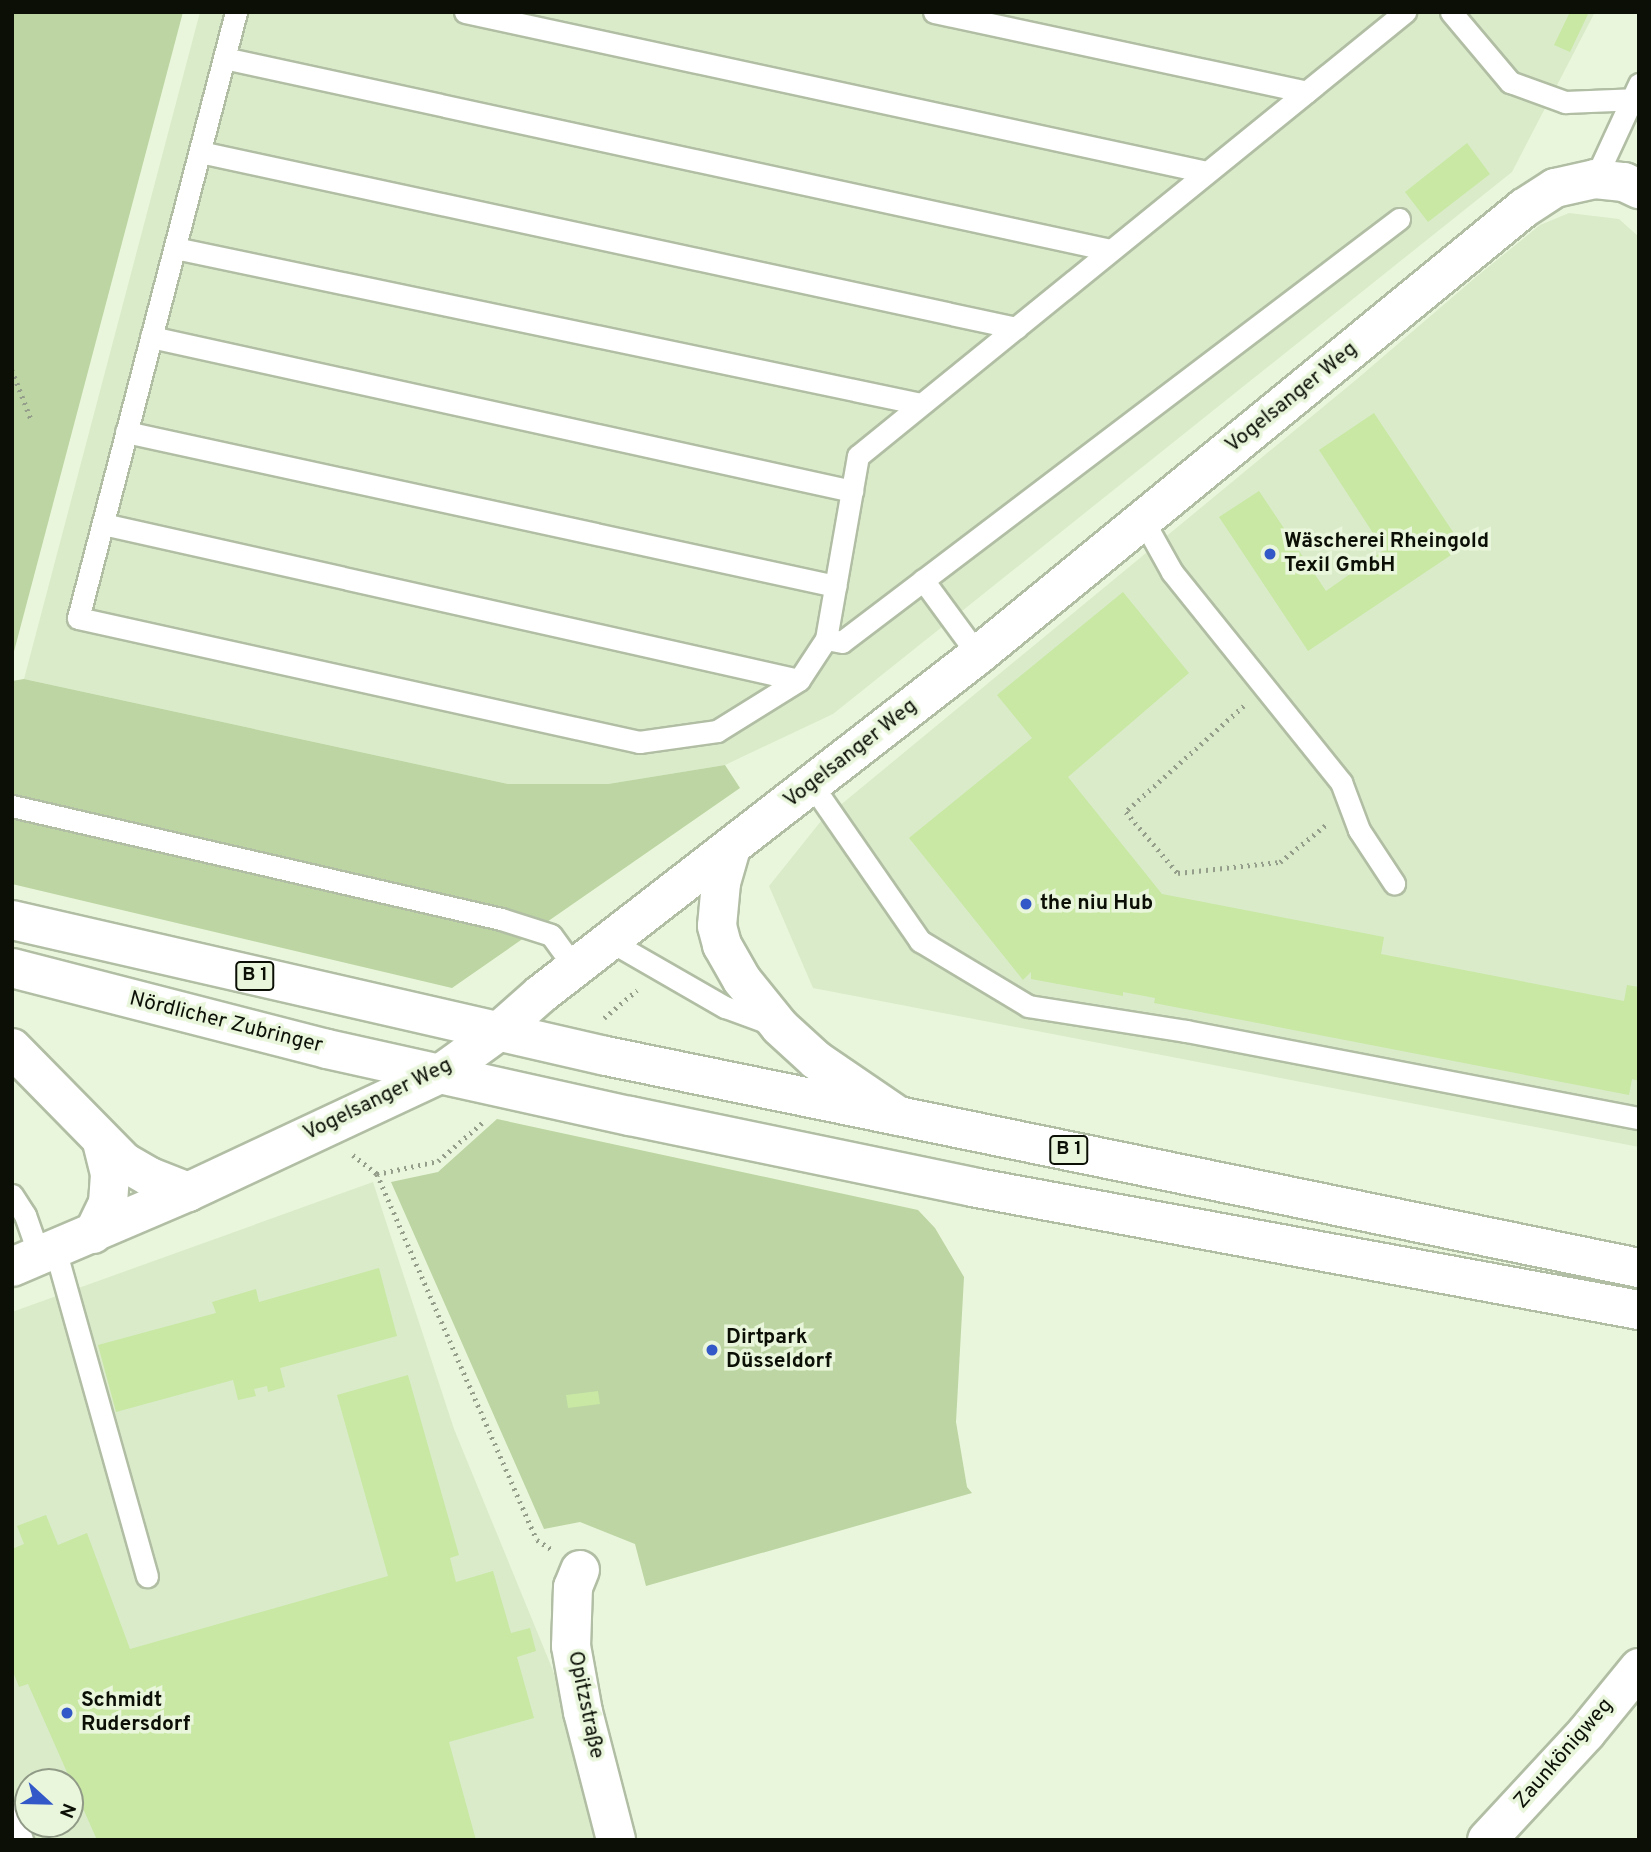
<!DOCTYPE html>
<meta charset="utf-8">
<style>
body{margin:0}
#map{position:relative;width:1651px;height:1852px;overflow:hidden;background:#e9f6db;font-family:Overpass,sans-serif}
div>[style]{position:absolute}
[style*='--x']{left:calc(var(--x)*1px);top:calc(var(--y)*1px);width:calc(var(--w)*1px);rotate:calc(var(--a)*1deg)}
.built>*{inset:0;background:#daebc9}
.green>*{inset:0;background:#bcd5a3}
.building>*{inset:0;background:#c8e8a4}
.path>*{height:4.5px;margin-top:-2.25px;transform-origin:0;background:repeating-linear-gradient(90deg,#959e8a 0 2px,transparent 0 7px)}
.roads{filter:drop-shadow(2px 0 #b1bea4) drop-shadow(-2px 0 #b1bea4) drop-shadow(0 2px #b1bea4) drop-shadow(0 -2px #b1bea4)}
.lane>*{height:21px;margin:-10.5px;padding:0 10.5px;transform-origin:10.5px;border-radius:10.5px;background:#fff}
.street>*{height:38px;margin:-19px;padding:0 19px;transform-origin:19px;border-radius:19px;background:#fff}
.secondary>*{height:38px;margin:-19px;padding:0 19px;transform-origin:19px;border-radius:19px;background:#fff}
.primary>*{height:38px;margin:-19px;padding:0 19px;transform-origin:19px;border-radius:19px;background:#fff}
.dots>*{width:19px;height:19px;translate:-50% -50%;box-sizing:border-box;border:4px solid #e9f6db;border-radius:50%}
span{translate:-50% -50%;white-space:nowrap;text-align:center;line-height:1.15;-webkit-text-stroke:7px #e9f6db;paint-order:stroke}
.shield-label span{padding:2px 5px;background:#e9f6db;border:2px solid;border-radius:5px;-webkit-text-stroke-width:0}
.shield-label{font-size:19px;color:#0b0f06;font-weight:700}
.street-label{font-size:21px;color:#0b0f06}
.poi-label{font-size:21px;color:#0b0f06;font-weight:700}
.left{translate:0 -50%;text-align:left}
.frame{position:absolute;inset:0;border:14px solid #0b0f06;pointer-events:none}
.north{position:absolute;left:14px;top:1768px;width:70px;height:70px;box-sizing:border-box;background:#e9f6db;border:2px solid #909a86;border-radius:50%;rotate:112deg;font-size:19px;font-weight:700;line-height:28px;text-align:center;color:#0b0f06}
.north::after{content:'';display:block;margin:auto;width:24px;height:32px;background:#3359c9;clip-path:polygon(50% 0,100% 100%,50% 72%,0 100%)}
</style>
<div id="map">
<div class="built">
<i style="clip-path:polygon(200px 12px,1595px 12px,1512px 172px,833px 714px,725px 765px,608px 784px,508px 784px,24px 679px)"></i>
<i style="clip-path:polygon(1569px 213px,1619px 219px,1639px 237px,1639px 1147px,813px 988px,769px 886px,821px 821px,1357px 379px,1476px 277px,1540px 225px)"></i>
<i style="clip-path:polygon(evenodd,373px 1182px,454px 1429px,552px 1668px,610px 1840px,12px 1840px,12px 1312px,373px 1182px,28px 1782px,70px 1782px,70px 1824px,28px 1824px,28px 1782px)"></i>
</div>
<div class="green">
<i style="clip-path:polygon(12px 12px,183px 12px,12px 659px)"></i>
<i style="clip-path:polygon(24px 679px,508px 784px,608px 784px,725px 765px,740px 788px,452px 988px,12px 884px,12px 681px)"></i>
<i style="clip-path:polygon(497px 1119px,918px 1210px,935px 1228px,964px 1277px,956px 1422px,967px 1487px,972px 1493px,646px 1586px,635px 1544px,580px 1522px,544px 1529px,391px 1182px,438px 1172px)"></i>
</div>
<div class="building">
<i style="clip-path:polygon(1570px 12px,1589px 12px,1570px 52px,1554px 45px)"></i>
<i style="clip-path:polygon(1467px 143px,1490px 174px,1428px 222px,1405px 192px)"></i>
<i style="clip-path:polygon(1374px 413px,1463px 547px,1308px 651px,1219px 517px,1259px 491px,1326px 591px,1384px 550px,1319px 450px)"></i>
<i style="clip-path:polygon(1123px 592px,1189px 673px,1068px 777px,1162px 894px,1384px 937px,1381px 954px,1624px 1001px,1627px 985px,1639px 987px,1639px 1081px,1632px 1079px,1629px 1095px,1154px 1003px,1155px 998px,1123px 992px,1123px 996px,1031px 979px,1031px 972px,1023px 980px,909px 838px,1032px 738px,997px 695px)"></i>
<i style="clip-path:polygon(379px 1268px,397px 1336px,280px 1368px,285px 1387px,268px 1392px,267px 1386px,254px 1389px,256px 1396px,238px 1400px,233px 1380px,116px 1412px,98px 1345px,216px 1313px,212px 1302px,256px 1289px,259px 1302px)"></i>
<i style="clip-path:polygon(408px 1375px,459px 1555px,450px 1558px,456px 1582px,493px 1571px,511px 1633px,530px 1628px,536px 1651px,517px 1657px,534px 1718px,449px 1742px,476px 1840px,97px 1840px,28px 1684px,19px 1687px,12px 1669px,12px 1549px,24px 1544px,17px 1526px,46px 1515px,58px 1545px,87px 1533px,130px 1649px,388px 1576px,337px 1395px)"></i>
<i style="clip-path:polygon(598px 1391px,600px 1404px,568px 1408px,566px 1395px)"></i>
</div>
<div class="path">
<i style="--x:12;--y:370;--w:53;--a:68.8"></i>
<i style="--x:1244;--y:706;--w:159;--a:138.1"></i>
<i style="--x:1126;--y:812;--w:80;--a:49.6"></i>
<i style="--x:1178;--y:873;--w:103;--a:-6.2"></i>
<i style="--x:1280;--y:862;--w:60;--a:-39"></i>
<i style="--x:604;--y:1018;--w:43;--a:-40.3"></i>
<i style="--x:353;--y:1155;--w:31;--a:38"></i>
<i style="--x:377;--y:1174;--w:399;--a:66.4"></i>
<i style="--x:537;--y:1540;--w:17;--a:33"></i>
<i style="--x:377;--y:1174;--w:62;--a:-12"></i>
<i style="--x:438;--y:1161;--w:60;--a:-40.9"></i>
</div>
<div class="roads">
<div class="lane">
<i style="--x:236;--y:12;--w:626;--a:104.61"></i>
<i style="--x:78;--y:618;--w:575;--a:12.46"></i>
<i style="--x:639;--y:742;--w:79;--a:-8"></i>
<i style="--x:717;--y:731;--w:97;--a:-31.9"></i>
<i style="--x:799;--y:680;--w:49;--a:-56.6"></i>
<i style="--x:465;--y:12;--w:758;--a:12.18"></i>
<i style="--x:934;--y:12;--w:381;--a:12.1"></i>
<i style="--x:1451;--y:12;--w:92;--a:49.9"></i>
<i style="--x:1510;--y:82;--w:59;--a:20"></i>
<i style="--x:1565;--y:102;--w:74;--a:-2.3"></i>
<i style="--x:224;--y:58;--w:907;--a:12.23"></i>
<i style="--x:200;--y:152;--w:835;--a:12.17"></i>
<i style="--x:1595;--y:179;--w:105;--a:-65.1"></i>
<i style="--x:1399;--y:219;--w:699;--a:142.79"></i>
<i style="--x:842;--y:642;--w:16;--a:-169"></i>
<i style="--x:826;--y:639;--w:186;--a:-80.1"></i>
<i style="--x:858;--y:456;--w:705;--a:-39.07"></i>
<i style="--x:175;--y:248;--w:762;--a:11.81"></i>
<i style="--x:151;--y:337;--w:718;--a:12.39"></i>
<i style="--x:126;--y:432;--w:726;--a:12.25"></i>
<i style="--x:1143;--y:520;--w:60;--a:60.9"></i>
<i style="--x:1172;--y:572;--w:270;--a:51.2"></i>
<i style="--x:1341;--y:782;--w:51;--a:69.4"></i>
<i style="--x:1359;--y:830;--w:64;--a:56.6"></i>
<i style="--x:103;--y:524;--w:713;--a:12.63"></i>
<i style="--x:923;--y:580;--w:93;--a:53.7"></i>
<i style="--x:812;--y:785;--w:190;--a:55.3"></i>
<i style="--x:920;--y:941;--w:126;--a:31"></i>
<i style="--x:1028;--y:1006;--w:160;--a:9"></i>
<i style="--x:1186;--y:1031;--w:461;--a:10.9"></i>
<i style="--x:12;--y:806;--w:502;--a:13.01"></i>
<i style="--x:501;--y:919;--w:52;--a:17.7"></i>
<i style="--x:551;--y:935;--w:41;--a:54"></i>
<i style="--x:610;--y:941;--w:133;--a:29.9"></i>
<i style="--x:725;--y:1007;--w:50;--a:19.9"></i>
<i style="--x:12;--y:1195;--w:24;--a:57"></i>
<i style="--x:25;--y:1215;--w:42;--a:70.7"></i>
<i style="--x:55;--y:1249;--w:340;--a:74.3"></i>
<i style="--x:12;--y:1812;--w:30;--a:70"></i>
</div>
<div class="street">
<i style="--x:580;--y:1570;--w:18;--a:112"></i>
<i style="--x:573;--y:1587;--w:59;--a:91.9"></i>
<i style="--x:571;--y:1646;--w:67;--a:79.7"></i>
<i style="--x:583;--y:1712;--w:132;--a:75.5"></i>
<i style="--x:1487;--y:1840;--w:146;--a:-47.2"></i>
<i style="--x:1586;--y:1733;--w:84;--a:-50.8"></i>
</div>
<div class="secondary">
<i style="--x:731;--y:848;--w:36;--a:106"></i>
<i style="--x:721;--y:883;--w:43;--a:95.3"></i>
<i style="--x:717;--y:926;--w:20;--a:75"></i>
<i style="--x:722;--y:945;--w:40;--a:60.3"></i>
<i style="--x:742;--y:980;--w:60;--a:51"></i>
<i style="--x:780;--y:1027;--w:49;--a:42.5"></i>
<i style="--x:816;--y:1060;--w:99;--a:34.3"></i>
<i style="--x:12;--y:1048;--w:160;--a:45.5"></i>
<i style="--x:124;--y:1162;--w:30;--a:30"></i>
<i style="--x:150;--y:1177;--w:41;--a:21.5"></i>
<i style="--x:93;--y:1234;--w:34;--a:-64"></i>
<i style="--x:108;--y:1203;--w:29;--a:-86"></i>
<i style="--x:110;--y:1174;--w:33;--a:-104"></i>
<i style="--x:12;--y:1267;--w:191;--a:-23.1"></i>
<i style="--x:188;--y:1192;--w:278;--a:-25.1"></i>
<i style="--x:440;--y:1074;--w:72;--a:-35.9"></i>
<i style="--x:498;--y:1032;--w:57;--a:-41.5"></i>
<i style="--x:541;--y:994;--w:553;--a:-37.8"></i>
<i style="--x:978;--y:655;--w:706;--a:-39.31"></i>
<i style="--x:1524;--y:208;--w:37;--a:-33"></i>
<i style="--x:1555;--y:188;--w:41;--a:-12.7"></i>
<i style="--x:1595;--y:179;--w:29;--a:6"></i>
<i style="--x:1624;--y:182;--w:17;--a:25"></i>
</div>
<div class="primary">
<i style="--x:12;--y:920;--w:609;--a:12.9"></i>
<i style="--x:606;--y:1056;--w:1055;--a:11.6"></i>
<i style="--x:12;--y:968;--w:325;--a:14.4"></i>
<i style="--x:327;--y:1049;--w:310;--a:12.5"></i>
<i style="--x:630;--y:1116;--w:349;--a:11.7"></i>
<i style="--x:972;--y:1187;--w:678;--a:10.45"></i>
</div>
</div>
<div class="dots">
<i style="left:1270px;top:554px;background:#3359c9"></i>
<i style="left:1026px;top:904px;background:#3359c9"></i>
<i style="left:712px;top:1350px;background:#3359c9"></i>
<i style="left:67px;top:1713px;background:#3359c9"></i>
</div>
<div class="shield-label">
<span style="left:255px;top:976px">B 1</span>
<span style="left:1069px;top:1150px">B 1</span>
</div>
<div class="street-label">
<span style="left:1292px;top:398px;rotate:-39deg">Vogelsanger Weg</span>
<span style="left:851px;top:754px;rotate:-38deg">Vogelsanger Weg</span>
<span style="left:226px;top:1023px;rotate:14deg">Nördlicher Zubringer</span>
<span style="left:378px;top:1100px;rotate:-26deg">Vogelsanger Weg</span>
<span style="left:585px;top:1705px;rotate:78deg">Opitzstraße</span>
<span style="left:1564px;top:1754px;rotate:-49deg">Zaunkönigweg</span>
</div>
<div class="poi-label">
<span class="left" style="left:1284px;top:554px">Wäscherei Rheingold<br>Texil GmbH</span>
<span class="left" style="left:1040px;top:904px">the niu Hub</span>
<span class="left" style="left:726px;top:1350px">Dirtpark<br>Düsseldorf</span>
<span class="left" style="left:81px;top:1713px">Schmidt<br>Rudersdorf</span>
</div>
<div class="frame"></div>
<div class="north">N</div>
</div>
